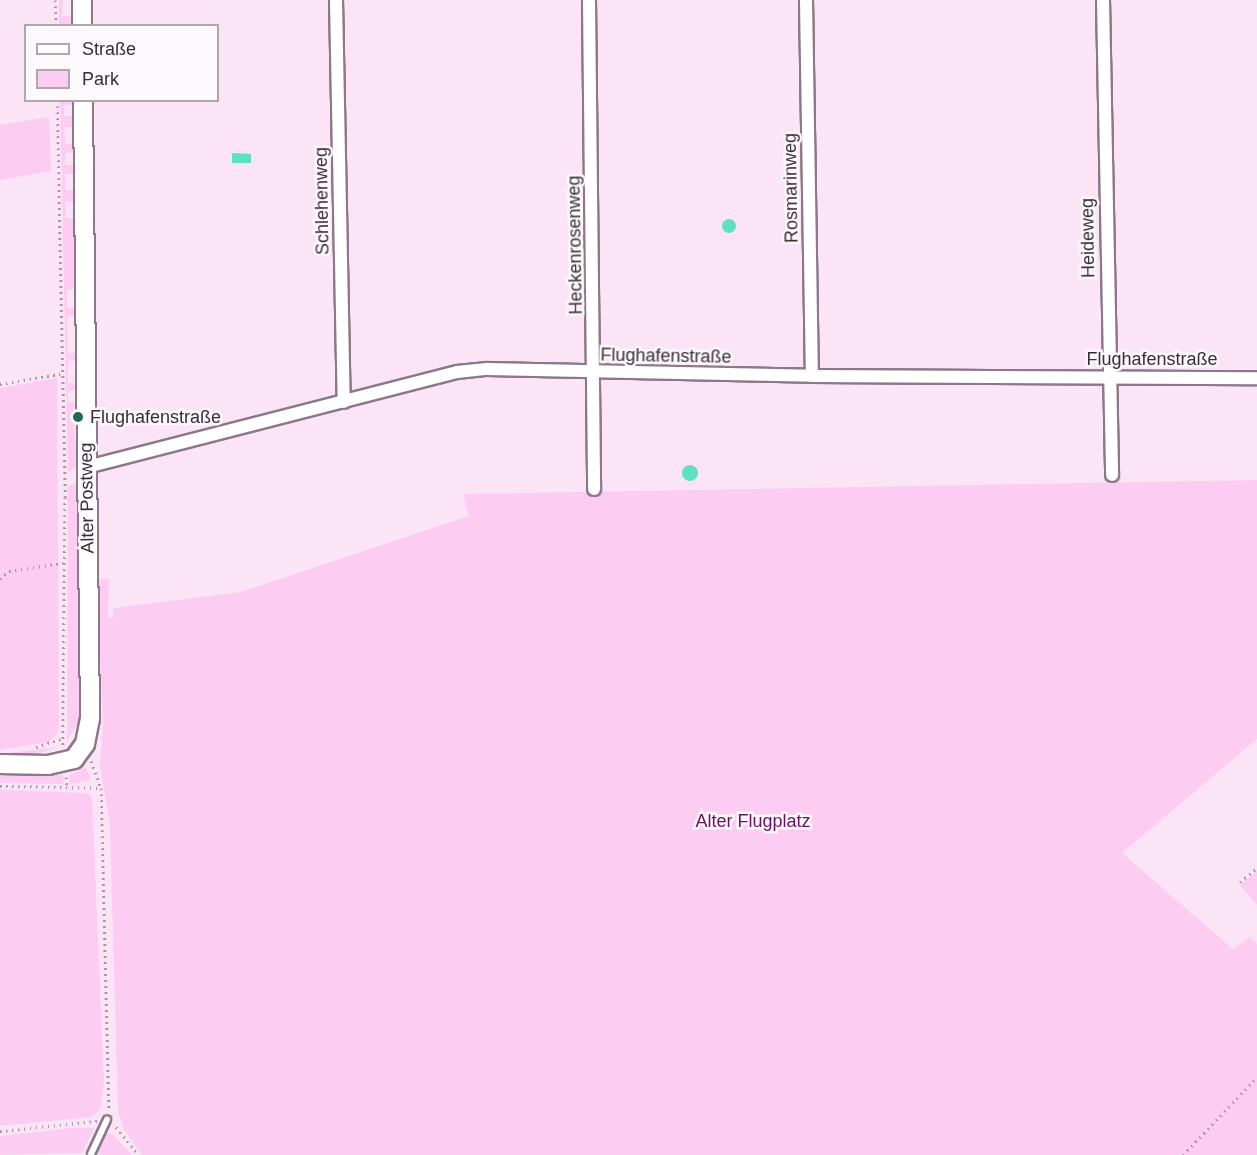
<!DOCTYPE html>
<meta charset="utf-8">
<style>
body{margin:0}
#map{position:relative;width:1257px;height:1155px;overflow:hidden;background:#fbe4f6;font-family:Arial,sans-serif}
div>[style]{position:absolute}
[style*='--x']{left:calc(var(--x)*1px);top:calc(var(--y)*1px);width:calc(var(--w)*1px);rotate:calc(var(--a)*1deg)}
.green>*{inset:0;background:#fcccf2}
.water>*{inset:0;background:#5ee0c1}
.round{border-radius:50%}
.path>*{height:3px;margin-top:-1.5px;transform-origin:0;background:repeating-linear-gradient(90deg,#a897a4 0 1.5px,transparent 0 6px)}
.roads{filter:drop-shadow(2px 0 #8c7888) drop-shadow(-2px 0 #8c7888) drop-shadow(0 2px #8c7888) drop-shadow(0 -2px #8c7888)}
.lane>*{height:6px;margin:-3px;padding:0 3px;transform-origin:3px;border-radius:3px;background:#fff}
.street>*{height:12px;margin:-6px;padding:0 6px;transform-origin:6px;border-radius:6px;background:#fff}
.secondary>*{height:18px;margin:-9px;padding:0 9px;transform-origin:9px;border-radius:9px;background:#fff}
.dots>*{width:16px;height:16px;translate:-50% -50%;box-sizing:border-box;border:3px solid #fdf8fc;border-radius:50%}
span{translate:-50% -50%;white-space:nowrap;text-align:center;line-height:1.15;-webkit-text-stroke:5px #fdf8fc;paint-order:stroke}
.street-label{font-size:18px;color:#372f36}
.poi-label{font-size:18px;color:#372f36}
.left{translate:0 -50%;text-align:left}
.park-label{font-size:18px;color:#6b0f62}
.legend{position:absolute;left:24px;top:24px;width:195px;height:78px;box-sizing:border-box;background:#fdf8fc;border:2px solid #aea8ad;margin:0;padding:8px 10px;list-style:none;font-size:18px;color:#372f36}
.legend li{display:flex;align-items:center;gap:12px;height:30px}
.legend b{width:30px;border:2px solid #aea8ad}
</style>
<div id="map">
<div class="green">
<i style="clip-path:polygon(59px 0,63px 0,62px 16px,75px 16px,75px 25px,59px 25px)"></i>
<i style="clip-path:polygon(60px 101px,77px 101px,77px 104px,64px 105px,64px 116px,77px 116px,77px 127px,64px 127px,65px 144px,77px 144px,77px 152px,65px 153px,65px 165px,78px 165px,78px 174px,65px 174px,65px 190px,78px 190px,78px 201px,65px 202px,66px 218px,78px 218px,78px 288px,67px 290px,67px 308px,79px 308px,79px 315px,67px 317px,68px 353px,79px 353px,79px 360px,68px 361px,68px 383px,79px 383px,79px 389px,68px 391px,68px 402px,74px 402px,75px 441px,80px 441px,81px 465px,68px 472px)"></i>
<i style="clip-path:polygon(49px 117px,51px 171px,0 180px,0 125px)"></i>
<i style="clip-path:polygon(57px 378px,59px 731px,49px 742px,0 750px,0 388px)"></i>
<i style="clip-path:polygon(79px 480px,82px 715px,67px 741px,68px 487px)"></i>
<i style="clip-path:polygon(1257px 480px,1257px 739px,1122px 853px,1233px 949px,1250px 937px,1257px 944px,1257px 1155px,142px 1155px,123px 1128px,118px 1110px,110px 827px,100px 764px,103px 725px,97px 579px,109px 579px,108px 618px,113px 618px,113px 608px,241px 592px,469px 516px,463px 494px)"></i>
<i style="clip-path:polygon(59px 747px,37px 754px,0 757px,0 754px)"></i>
<i style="clip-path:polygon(86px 768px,91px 780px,70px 784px,69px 775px)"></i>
<i style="clip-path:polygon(0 774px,63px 775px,64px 784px,0 783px)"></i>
<i style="clip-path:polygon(0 790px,88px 793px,92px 798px,104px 1084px,100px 1109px,91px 1117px,0 1126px)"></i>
<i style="clip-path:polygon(1257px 871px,1257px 905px,1240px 885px)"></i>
<i style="clip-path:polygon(72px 1128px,94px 1128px,82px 1153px,0 1155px,0 1136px)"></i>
<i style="clip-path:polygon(107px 1133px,113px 1135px,132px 1155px,99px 1155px,98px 1141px)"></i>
</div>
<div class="water">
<i style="clip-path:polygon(232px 153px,251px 154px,251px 163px,232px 163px)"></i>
<i class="round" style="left:722px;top:219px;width:14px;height:14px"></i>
<i class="round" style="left:682px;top:465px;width:16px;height:16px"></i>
</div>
<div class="path">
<i style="--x:55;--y:0;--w:26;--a:88"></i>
<i style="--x:57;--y:100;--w:397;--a:88.8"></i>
<i style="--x:65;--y:497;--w:250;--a:90.5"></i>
<i style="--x:0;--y:384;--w:61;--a:-9.5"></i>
<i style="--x:0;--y:579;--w:12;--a:-42"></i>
<i style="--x:9;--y:571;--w:55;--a:-8.4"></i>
<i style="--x:36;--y:747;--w:28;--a:-18"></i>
<i style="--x:91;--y:761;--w:29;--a:70"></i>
<i style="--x:101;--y:788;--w:321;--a:88.6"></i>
<i style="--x:66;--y:777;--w:11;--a:85"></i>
<i style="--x:0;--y:786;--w:101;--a:1.1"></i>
<i style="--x:1240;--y:882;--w:22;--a:-39"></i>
<i style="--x:116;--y:1127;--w:36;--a:51"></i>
<i style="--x:0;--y:1131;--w:98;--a:-5.9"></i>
<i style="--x:1183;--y:1155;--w:108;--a:-46.5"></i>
</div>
<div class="roads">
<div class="lane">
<i style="--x:91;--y:1154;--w:38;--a:-65"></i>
</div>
<div class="street">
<i style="--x:336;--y:0;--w:402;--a:88.9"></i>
<i style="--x:589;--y:0;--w:489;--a:89.4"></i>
<i style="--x:806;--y:0;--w:376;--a:89.1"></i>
<i style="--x:1103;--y:0;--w:475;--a:88.9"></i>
<i style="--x:87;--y:467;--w:382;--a:-14.4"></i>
<i style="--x:457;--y:372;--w:30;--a:-6"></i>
<i style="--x:487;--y:369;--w:325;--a:1.2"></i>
<i style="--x:812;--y:376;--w:445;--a:0.3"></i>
</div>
<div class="secondary">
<i style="--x:82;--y:0;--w:26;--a:90"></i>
<i style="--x:0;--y:764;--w:48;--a:1.2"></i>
<i style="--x:48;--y:765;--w:27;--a:-13"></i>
<i style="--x:74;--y:759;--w:19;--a:-54"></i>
<i style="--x:85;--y:744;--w:25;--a:-79"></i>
<i style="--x:90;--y:719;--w:619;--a:-90.65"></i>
</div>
</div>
<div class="dots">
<i style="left:78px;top:417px;background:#236656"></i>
</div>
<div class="street-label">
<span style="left:791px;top:188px;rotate:-91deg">Rosmarinweg</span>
<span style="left:322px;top:201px;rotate:-91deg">Schlehenweg</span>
<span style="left:1088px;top:238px;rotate:-91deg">Heideweg</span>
<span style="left:575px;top:245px;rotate:-91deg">Heckenrosenweg</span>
<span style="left:666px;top:356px;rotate:1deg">Flughafenstraße</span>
<span style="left:1152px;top:359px">Flughafenstraße</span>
<span style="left:87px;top:498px;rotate:-91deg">Alter Postweg</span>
</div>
<div class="poi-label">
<span class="left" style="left:90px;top:417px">Flughafenstraße</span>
</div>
<div class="park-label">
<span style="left:753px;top:821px">Alter Flugplatz</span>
</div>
<ul class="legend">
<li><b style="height:8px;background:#fff"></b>Straße</li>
<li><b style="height:16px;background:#fcccf2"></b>Park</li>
</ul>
</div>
